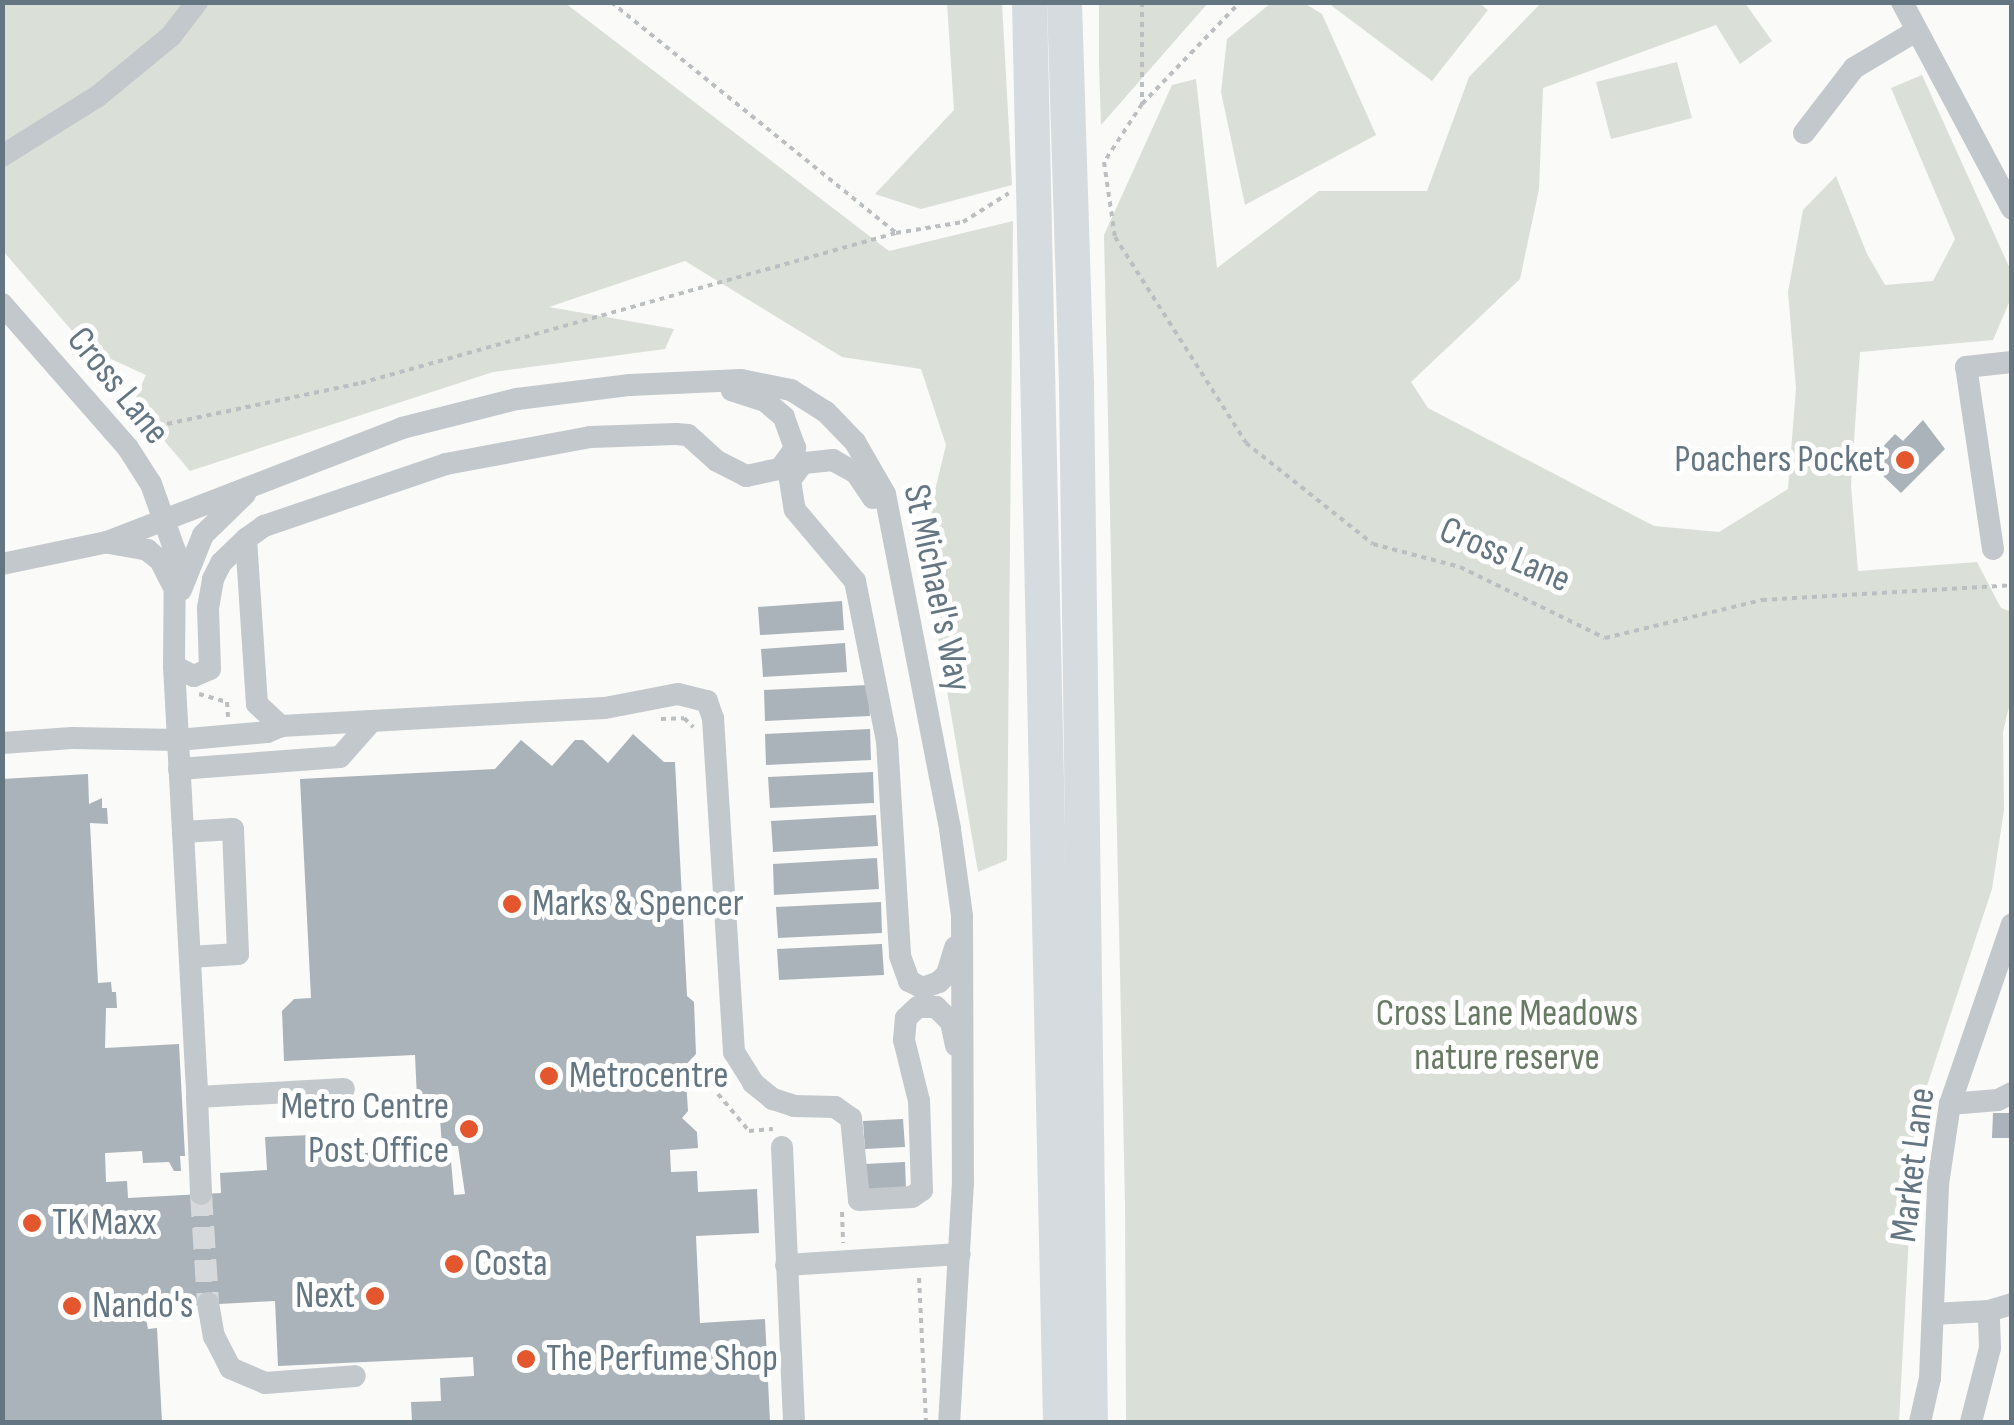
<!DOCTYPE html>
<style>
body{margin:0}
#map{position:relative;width:2014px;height:1425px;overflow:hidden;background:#fafaf8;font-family:"Sofia Sans Condensed",sans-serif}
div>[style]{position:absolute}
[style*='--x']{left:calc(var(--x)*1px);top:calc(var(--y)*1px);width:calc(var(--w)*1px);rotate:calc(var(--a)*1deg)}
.green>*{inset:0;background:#dadfd7}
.building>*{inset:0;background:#aab3b9}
.minor-tunnel>*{height:22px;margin-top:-11px;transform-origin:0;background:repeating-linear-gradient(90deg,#d5d9db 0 22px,transparent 0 33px)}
.path>*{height:4px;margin-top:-2px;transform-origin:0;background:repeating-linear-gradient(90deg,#bbbfc2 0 5px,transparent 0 10px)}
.minor>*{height:22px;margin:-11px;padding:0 11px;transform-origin:11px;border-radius:11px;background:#c3c8cc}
.highway>*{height:35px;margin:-17.5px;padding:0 17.5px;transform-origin:17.5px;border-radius:17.5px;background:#d6dbdf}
.dots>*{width:28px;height:28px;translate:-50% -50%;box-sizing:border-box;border:5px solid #fff;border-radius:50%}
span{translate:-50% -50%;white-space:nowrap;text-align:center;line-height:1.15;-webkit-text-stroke:10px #fff;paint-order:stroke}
.street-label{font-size:38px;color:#657683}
.poi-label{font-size:38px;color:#657683}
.right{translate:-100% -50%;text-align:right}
.left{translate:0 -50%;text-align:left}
.park-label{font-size:38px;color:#687a64}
.frame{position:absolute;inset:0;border:5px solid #657683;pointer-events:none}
</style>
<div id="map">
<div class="green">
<i style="clip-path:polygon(2px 3px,565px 3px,889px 251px,1013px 221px,1007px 860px,978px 872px,922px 544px,946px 445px,921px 369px,842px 357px,685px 261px,549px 307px,674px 329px,665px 349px,493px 372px,190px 471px,133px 404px,146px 375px,87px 348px,3px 251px)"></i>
<i style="clip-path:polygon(947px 3px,1002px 3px,1012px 185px,921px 209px,875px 194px,954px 110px)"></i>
<i style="clip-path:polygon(1099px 3px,1208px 3px,1101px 125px,1099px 64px)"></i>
<i style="clip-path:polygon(1271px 3px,1304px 3px,1322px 14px,1376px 135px,1245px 205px,1221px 92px,1227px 39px)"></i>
<i style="clip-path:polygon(1479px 3px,1488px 10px,1432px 81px,1328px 3px)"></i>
<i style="clip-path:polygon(1541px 3px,1745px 3px,1772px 41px,1740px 64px,1716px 25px,1543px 88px,1539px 189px,1520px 279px,1411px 382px,1428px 408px,1654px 526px,1719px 532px,1788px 489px,1796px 388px,1788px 292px,1803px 210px,1836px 176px,1867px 254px,1885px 285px,1933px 281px,1955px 239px,1891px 88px,1922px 75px,2011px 271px,2011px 298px,1993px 340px,1860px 352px,1851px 486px,1858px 571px,1977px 562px,2001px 608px,2012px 612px,2011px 698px,2003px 732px,2004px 810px,1992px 889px,1915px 1122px,1899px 1422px,1126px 1422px,1125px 1203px,1104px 235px,1172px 85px,1196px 79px,1217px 268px,1319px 191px,1427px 191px,1469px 77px)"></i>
<i style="clip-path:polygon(1677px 62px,1692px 118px,1611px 139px,1596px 82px)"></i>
</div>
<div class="building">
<i style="clip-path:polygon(1923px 420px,1945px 449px,1901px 493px,1876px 469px,1881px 464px,1873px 457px,1895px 434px,1903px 441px)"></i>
<i style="clip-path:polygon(842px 601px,844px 630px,760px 635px,758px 607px)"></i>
<i style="clip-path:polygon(845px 643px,847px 672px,763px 677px,761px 649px)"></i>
<i style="clip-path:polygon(868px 685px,870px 716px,765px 721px,764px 690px)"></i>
<i style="clip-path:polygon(870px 729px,871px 760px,766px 765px,765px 734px)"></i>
<i style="clip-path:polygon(633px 734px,664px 762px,675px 762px,687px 996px,694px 1002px,696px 1054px,679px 1072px,686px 1079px,688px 1111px,682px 1118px,697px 1132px,698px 1148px,670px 1150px,671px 1172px,697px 1171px,698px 1192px,757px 1189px,759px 1233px,696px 1236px,700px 1323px,765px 1319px,770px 1422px,412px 1422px,411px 1402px,441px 1401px,440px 1378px,474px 1376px,473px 1357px,278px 1366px,275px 1301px,144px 1308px,148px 1329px,157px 1328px,162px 1422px,2px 1422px,2px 779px,88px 774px,89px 804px,102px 798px,102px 808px,107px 808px,108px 824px,90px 823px,98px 983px,111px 982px,112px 992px,116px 992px,117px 1008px,106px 1008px,105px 1048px,179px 1044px,185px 1156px,180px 1156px,181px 1171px,174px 1171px,169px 1162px,143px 1163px,142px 1151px,105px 1153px,106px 1182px,127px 1181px,128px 1198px,221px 1193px,220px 1173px,267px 1170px,265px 1137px,311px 1135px,311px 1145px,334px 1144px,335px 1166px,363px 1165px,365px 1153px,398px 1152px,399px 1163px,451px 1161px,454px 1195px,465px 1194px,458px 1146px,442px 1146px,440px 1119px,418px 1120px,415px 1055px,284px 1061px,282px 1011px,294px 999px,311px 998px,300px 779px,495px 769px,521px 740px,552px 766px,575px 740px,583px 740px,608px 763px)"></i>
<i style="clip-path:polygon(873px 772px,874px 803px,770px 808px,768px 777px)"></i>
<i style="clip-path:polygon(876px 815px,878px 846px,773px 852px,771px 821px)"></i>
<i style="clip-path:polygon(877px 858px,879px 889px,774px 895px,773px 864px)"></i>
<i style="clip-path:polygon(881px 902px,882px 933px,778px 938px,776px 907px)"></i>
<i style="clip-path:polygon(882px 944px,884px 975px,779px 980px,777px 949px)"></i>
<i style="clip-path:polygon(1993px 1113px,2012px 1113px,2012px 1138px,1992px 1138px)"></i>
<i style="clip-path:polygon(903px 1119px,905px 1147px,865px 1149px,863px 1121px)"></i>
<i style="clip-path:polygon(905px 1162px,906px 1190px,867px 1192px,865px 1164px)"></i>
</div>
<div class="minor-tunnel">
<i style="--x:201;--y:1194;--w:109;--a:86.3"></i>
</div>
<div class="path">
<i style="--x:611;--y:2;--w:367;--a:39"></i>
<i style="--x:1142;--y:2;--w:102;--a:90"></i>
<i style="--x:1142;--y:104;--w:141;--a:-46.1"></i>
<i style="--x:1142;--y:104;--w:69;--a:123.2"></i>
<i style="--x:1104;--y:162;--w:76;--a:81.7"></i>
<i style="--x:1115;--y:237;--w:244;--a:57.5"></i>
<i style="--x:1246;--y:443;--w:162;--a:38.5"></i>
<i style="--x:1373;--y:544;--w:90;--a:14.8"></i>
<i style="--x:1460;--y:567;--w:161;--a:26.1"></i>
<i style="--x:1605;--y:638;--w:162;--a:-13.6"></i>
<i style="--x:1762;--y:600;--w:250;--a:-3.4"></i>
<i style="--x:138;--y:430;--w:228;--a:-11.9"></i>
<i style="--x:361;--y:383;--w:556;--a:-15.66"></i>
<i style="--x:896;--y:233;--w:68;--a:-9.3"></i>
<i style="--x:963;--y:222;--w:54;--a:-32.2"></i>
<i style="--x:199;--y:694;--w:29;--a:16"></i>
<i style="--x:227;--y:702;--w:15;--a:86"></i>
<i style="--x:661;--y:719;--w:23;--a:-2"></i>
<i style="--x:684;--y:718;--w:13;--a:45"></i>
<i style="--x:717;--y:1065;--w:29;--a:88"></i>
<i style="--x:718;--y:1094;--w:48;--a:50"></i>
<i style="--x:749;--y:1131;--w:24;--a:-5"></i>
<i style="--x:842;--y:1212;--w:31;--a:88"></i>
<i style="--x:919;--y:1278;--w:144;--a:87.2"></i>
</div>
<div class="minor">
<i style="--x:1902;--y:2;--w:234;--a:62"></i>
<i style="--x:1804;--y:133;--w:82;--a:-52.4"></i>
<i style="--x:1854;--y:68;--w:72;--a:-30.8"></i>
<i style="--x:2;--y:156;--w:113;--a:-32"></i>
<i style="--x:98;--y:96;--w:94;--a:-39.4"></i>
<i style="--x:171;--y:36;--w:43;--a:-52.6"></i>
<i style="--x:2;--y:304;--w:191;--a:48.8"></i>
<i style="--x:128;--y:448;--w:43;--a:57.4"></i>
<i style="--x:151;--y:484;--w:71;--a:70.3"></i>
<i style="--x:175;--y:551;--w:115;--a:90.5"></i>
<i style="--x:174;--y:666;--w:432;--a:86.9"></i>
<i style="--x:197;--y:1097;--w:147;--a:-3.1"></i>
<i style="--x:873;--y:498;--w:30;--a:-124"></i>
<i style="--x:856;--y:473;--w:26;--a:-151"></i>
<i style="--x:833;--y:460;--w:30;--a:174"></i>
<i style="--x:803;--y:463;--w:21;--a:127"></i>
<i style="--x:790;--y:480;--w:30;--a:81"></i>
<i style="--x:795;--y:510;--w:93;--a:49.8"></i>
<i style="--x:855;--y:581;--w:163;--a:78.7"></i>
<i style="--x:887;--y:741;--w:215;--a:86.5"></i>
<i style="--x:900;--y:956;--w:27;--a:70"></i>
<i style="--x:909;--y:981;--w:16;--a:27"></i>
<i style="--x:923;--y:988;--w:17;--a:-21"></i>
<i style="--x:939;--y:982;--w:11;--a:-45"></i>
<i style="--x:947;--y:974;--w:28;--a:-73"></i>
<i style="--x:246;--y:539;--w:165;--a:86.2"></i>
<i style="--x:257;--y:704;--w:33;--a:43"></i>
<i style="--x:281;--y:726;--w:324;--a:-3.2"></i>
<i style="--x:605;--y:708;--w:74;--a:-10.9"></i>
<i style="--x:678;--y:694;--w:30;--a:14"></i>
<i style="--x:707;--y:701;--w:18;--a:71"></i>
<i style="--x:713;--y:718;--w:335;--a:86.4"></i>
<i style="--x:734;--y:1052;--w:36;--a:58"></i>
<i style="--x:753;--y:1083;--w:26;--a:39"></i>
<i style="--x:773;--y:1099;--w:22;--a:18"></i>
<i style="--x:794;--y:1106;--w:41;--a:1.4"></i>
<i style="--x:835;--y:1107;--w:19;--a:35"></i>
<i style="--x:851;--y:1118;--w:82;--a:84.4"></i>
<i style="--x:859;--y:1200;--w:53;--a:-3.2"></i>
<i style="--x:912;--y:1197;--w:12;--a:-35"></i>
<i style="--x:922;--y:1190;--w:89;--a:-91.9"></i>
<i style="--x:919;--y:1101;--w:63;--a:-103.8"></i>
<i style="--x:904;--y:1040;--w:22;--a:-85"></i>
<i style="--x:906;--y:1018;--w:16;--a:-43"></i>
<i style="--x:918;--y:1007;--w:18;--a:0"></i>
<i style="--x:936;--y:1007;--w:21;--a:45"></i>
<i style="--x:951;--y:1022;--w:24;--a:78"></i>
<i style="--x:109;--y:543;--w:39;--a:10"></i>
<i style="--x:147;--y:550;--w:16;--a:38"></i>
<i style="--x:160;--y:560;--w:28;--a:63"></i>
<i style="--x:1993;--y:549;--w:184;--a:-98.4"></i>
<i style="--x:1966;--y:367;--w:46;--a:-6.2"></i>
<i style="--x:2;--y:564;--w:107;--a:-11.8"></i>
<i style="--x:107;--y:542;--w:316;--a:-21.1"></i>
<i style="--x:402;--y:428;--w:119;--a:-14.2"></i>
<i style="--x:517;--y:399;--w:114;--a:-7.1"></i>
<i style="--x:630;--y:385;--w:111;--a:-2.6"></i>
<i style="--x:741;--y:380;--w:51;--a:11.3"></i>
<i style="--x:791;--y:390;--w:41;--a:32.2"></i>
<i style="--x:826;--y:412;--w:42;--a:46"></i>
<i style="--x:855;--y:442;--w:60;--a:60"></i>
<i style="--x:885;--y:494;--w:341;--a:79"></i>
<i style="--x:950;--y:829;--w:88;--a:82.1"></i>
<i style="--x:962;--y:916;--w:266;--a:89.8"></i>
<i style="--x:963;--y:1182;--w:240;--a:93.3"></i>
<i style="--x:181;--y:590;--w:59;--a:-68.2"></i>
<i style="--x:203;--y:535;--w:59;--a:-44.3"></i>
<i style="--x:174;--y:666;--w:22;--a:27"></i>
<i style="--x:194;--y:676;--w:17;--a:-24"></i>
<i style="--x:210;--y:669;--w:61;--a:-91.9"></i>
<i style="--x:208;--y:608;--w:29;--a:-80"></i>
<i style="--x:213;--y:579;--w:18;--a:-63"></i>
<i style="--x:221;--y:563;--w:35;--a:-44"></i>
<i style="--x:246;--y:539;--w:22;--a:-36"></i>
<i style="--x:264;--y:526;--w:192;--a:-18.8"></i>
<i style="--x:446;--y:464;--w:147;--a:-10.6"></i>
<i style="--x:590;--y:437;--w:86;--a:-2"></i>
<i style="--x:676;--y:434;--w:12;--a:5"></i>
<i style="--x:688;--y:435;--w:39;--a:42"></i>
<i style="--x:717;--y:461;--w:33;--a:27"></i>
<i style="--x:746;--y:476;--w:35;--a:-12"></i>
<i style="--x:780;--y:469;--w:26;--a:-54"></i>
<i style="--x:795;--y:448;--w:33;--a:-110"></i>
<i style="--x:784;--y:417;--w:25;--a:-140"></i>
<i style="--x:765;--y:401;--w:35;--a:-162"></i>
<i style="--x:2;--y:743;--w:70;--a:-4.1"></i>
<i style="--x:72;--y:738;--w:106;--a:1.1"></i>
<i style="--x:178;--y:740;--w:89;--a:-5.1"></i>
<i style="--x:267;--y:732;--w:15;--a:-23"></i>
<i style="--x:179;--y:769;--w:161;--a:-4.3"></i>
<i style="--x:340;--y:757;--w:45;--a:-48.6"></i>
<i style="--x:183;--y:832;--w:50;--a:-3.4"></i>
<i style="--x:233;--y:829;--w:125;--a:87.7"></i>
<i style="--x:238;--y:954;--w:48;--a:176.4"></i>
<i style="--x:197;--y:1097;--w:97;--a:87.6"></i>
<i style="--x:1950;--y:1104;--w:48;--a:-4.8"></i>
<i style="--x:1998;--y:1100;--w:16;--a:-27"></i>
<i style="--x:782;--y:1147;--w:275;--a:87.5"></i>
<i style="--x:786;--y:1265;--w:174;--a:-3.6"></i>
<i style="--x:208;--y:1303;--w:34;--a:80"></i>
<i style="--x:214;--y:1336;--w:36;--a:63"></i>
<i style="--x:230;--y:1368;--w:38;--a:23"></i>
<i style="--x:265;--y:1383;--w:90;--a:-4.4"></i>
<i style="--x:1933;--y:1314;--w:56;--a:-3.1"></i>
<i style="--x:1989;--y:1311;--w:24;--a:-17"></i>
<i style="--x:1920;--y:1422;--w:45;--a:-77.2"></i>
<i style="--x:1930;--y:1378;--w:194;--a:-87.6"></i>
<i style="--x:1938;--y:1184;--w:81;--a:-81.5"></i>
<i style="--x:1950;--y:1104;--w:190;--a:-71"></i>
<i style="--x:1971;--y:1422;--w:76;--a:-75.6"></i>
<i style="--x:1990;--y:1348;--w:37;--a:-92"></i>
</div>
<div class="highway">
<i style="--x:1029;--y:2;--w:1420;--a:88.75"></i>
<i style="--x:1064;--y:2;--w:384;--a:88.2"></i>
<i style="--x:1076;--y:386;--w:1036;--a:89.23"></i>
</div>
<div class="dots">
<i style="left:1905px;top:460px;background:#e4572e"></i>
<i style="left:512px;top:904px;background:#e4572e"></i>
<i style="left:549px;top:1076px;background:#e4572e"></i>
<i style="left:469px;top:1129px;background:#e4572e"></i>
<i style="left:32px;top:1223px;background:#e4572e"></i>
<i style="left:454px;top:1264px;background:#e4572e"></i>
<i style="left:375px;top:1296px;background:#e4572e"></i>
<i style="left:72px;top:1306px;background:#e4572e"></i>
<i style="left:526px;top:1359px;background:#e4572e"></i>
</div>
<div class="street-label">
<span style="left:118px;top:386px;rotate:51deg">Cross Lane</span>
<span style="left:1505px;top:555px;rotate:23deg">Cross Lane</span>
<span style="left:937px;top:588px;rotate:78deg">St Michael's Way</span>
<span style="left:1913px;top:1165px;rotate:-83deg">Market Lane</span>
</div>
<div class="poi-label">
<span class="right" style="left:1885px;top:460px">Poachers Pocket</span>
<span class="left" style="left:532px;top:904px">Marks &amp; Spencer</span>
<span class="left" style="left:569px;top:1076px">Metrocentre</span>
<span class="right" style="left:449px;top:1129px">Metro Centre<br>Post Office</span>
<span class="left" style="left:52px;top:1223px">TK Maxx</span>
<span class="left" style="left:474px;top:1264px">Costa</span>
<span class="right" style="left:355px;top:1296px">Next</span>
<span class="left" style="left:92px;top:1306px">Nando's</span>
<span class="left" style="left:546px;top:1359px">The Perfume Shop</span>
</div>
<div class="park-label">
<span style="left:1507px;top:1036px">Cross Lane Meadows<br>nature reserve</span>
</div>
<div class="frame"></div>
</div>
